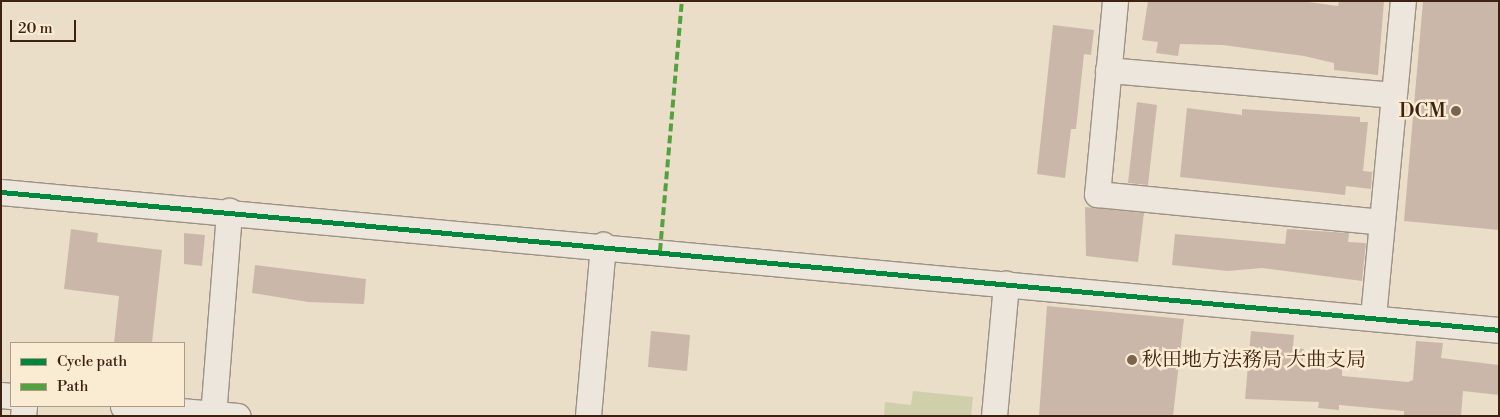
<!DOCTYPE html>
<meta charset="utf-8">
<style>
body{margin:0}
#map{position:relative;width:1500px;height:417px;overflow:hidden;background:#eadec9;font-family:"Libre Bodoni","Noto Serif JP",serif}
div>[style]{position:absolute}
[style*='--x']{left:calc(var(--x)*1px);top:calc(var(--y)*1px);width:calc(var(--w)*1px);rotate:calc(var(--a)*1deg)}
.green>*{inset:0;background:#d0cfab}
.building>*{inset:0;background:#cab7a9}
.roads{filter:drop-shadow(1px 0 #9c9284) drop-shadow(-1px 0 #9c9284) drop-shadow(0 1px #9c9284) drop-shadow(0 -1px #9c9284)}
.minor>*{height:25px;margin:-12.5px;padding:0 12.5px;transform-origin:12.5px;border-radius:12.5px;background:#ede6dd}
.quiet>*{height:4px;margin-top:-2px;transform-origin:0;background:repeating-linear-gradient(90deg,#54a23f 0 8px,transparent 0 12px)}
.cycleway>*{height:5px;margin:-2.5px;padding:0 2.5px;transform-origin:2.5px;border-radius:2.5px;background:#00873e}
.dots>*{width:14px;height:14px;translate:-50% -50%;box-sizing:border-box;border:2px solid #faecd3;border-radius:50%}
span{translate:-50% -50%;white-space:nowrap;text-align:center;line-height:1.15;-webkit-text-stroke:5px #faecd3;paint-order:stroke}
.poi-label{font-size:20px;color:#3e2110}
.right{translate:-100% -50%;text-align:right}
.left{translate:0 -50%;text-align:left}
.frame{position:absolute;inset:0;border:2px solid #3e2110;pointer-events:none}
.legend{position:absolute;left:10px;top:342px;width:175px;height:65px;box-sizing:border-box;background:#faecd3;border:1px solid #af9b85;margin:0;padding:6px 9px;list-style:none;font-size:15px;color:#3e2110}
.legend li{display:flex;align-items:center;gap:10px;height:25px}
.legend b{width:25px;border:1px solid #af9b85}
.scale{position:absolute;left:10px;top:20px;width:66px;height:22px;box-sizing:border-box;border:2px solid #3e2110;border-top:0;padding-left:6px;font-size:15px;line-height:18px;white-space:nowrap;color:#3e2110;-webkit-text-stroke:4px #faecd3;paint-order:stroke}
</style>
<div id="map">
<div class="green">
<i style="clip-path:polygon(913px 391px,973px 397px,971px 416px,884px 416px,885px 402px,911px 405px)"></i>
</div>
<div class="building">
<i style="clip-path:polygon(1148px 1px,1301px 1px,1338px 6px,1339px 1px,1384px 1px,1378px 75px,1334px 70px,1334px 63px,1304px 56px,1223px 45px,1180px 44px,1178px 56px,1156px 53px,1158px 42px,1142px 40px)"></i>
<i style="clip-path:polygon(1423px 1px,1499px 1px,1499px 230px,1404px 221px)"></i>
<i style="clip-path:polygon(1053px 25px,1094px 30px,1091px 55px,1084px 54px,1076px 129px,1071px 129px,1065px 178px,1037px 174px)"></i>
<i style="clip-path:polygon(1137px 102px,1157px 105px,1148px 185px,1128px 183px)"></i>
<i style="clip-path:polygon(1187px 108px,1242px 115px,1242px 109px,1360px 117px,1360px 122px,1368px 122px,1363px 171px,1372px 172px,1371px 189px,1346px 186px,1345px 195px,1180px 177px)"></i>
<i style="clip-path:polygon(1085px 207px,1144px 213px,1138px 262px,1086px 256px)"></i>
<i style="clip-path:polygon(71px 229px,98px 233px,97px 242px,162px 250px,152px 343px,114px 343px,119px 296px,64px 289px)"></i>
<i style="clip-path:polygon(1287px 229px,1349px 233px,1348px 242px,1366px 243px,1362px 281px,1262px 268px,1228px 271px,1172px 265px,1175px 234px,1285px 244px)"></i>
<i style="clip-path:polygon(184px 233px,205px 235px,202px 266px,184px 264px)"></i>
<i style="clip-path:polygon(255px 265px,366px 279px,364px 304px,308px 302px,252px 293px)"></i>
<i style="clip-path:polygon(1047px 306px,1184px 319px,1173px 416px,1039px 416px)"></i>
<i style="clip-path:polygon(651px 331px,690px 335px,687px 371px,648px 367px)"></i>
<i style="clip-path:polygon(1251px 331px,1294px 335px,1293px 348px,1304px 349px,1302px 365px,1342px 368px,1342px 376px,1408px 382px,1413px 380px,1416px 341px,1443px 343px,1441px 358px,1499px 365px,1499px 395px,1463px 391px,1461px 416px,1404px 416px,1404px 411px,1339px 405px,1339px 410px,1318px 408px,1319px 402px,1245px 399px)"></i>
</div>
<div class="roads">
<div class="minor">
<i style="--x:1115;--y:1;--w:194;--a:95.3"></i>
<i style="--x:1097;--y:194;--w:286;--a:5.6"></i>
<i style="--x:1108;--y:70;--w:286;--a:5"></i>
<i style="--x:1;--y:192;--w:1504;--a:5.26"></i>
<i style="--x:1373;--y:317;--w:317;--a:-84.6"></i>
<i style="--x:1;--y:395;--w:10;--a:6"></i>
<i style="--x:123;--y:406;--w:115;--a:5"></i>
<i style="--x:23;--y:416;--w:10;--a:-84"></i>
<i style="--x:213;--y:416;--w:206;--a:-85.5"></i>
<i style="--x:588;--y:416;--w:172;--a:-85"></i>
<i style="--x:994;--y:416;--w:133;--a:-84.8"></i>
</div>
</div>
<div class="quiet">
<i style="--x:660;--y:251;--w:251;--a:-85"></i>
</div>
<div class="cycleway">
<i style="--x:1;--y:192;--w:1504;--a:5.26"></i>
</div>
<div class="dots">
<i style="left:1456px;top:111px;background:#7a6351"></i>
<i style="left:1132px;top:360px;background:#7a6351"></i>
</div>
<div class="poi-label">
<span class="right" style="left:1446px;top:111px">DCM</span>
<span class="left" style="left:1142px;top:360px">秋田地方法務局 大曲支局</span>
</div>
<div class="frame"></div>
<ul class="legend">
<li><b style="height:6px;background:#00873e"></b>Cycle path</li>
<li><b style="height:6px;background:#54a23f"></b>Path</li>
</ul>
<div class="scale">20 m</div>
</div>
